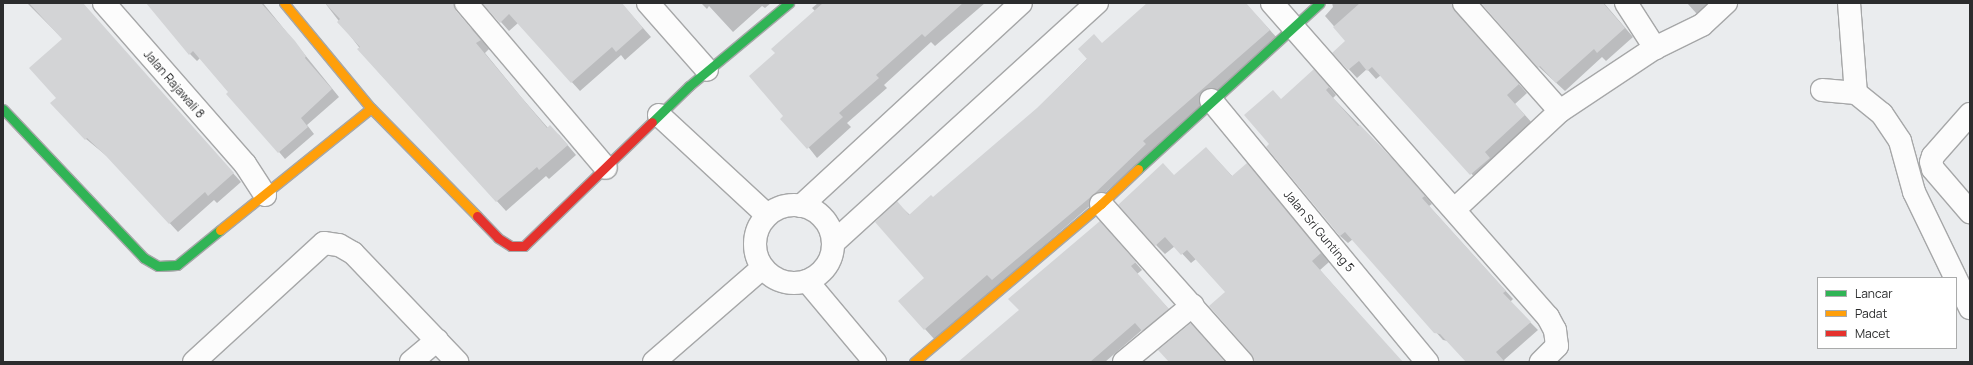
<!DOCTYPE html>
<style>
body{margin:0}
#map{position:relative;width:1973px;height:365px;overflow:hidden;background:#eaecee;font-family:Manrope,sans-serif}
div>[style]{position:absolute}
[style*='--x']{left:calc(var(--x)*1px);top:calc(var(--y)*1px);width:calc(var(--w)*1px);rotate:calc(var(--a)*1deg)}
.shadow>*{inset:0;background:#0003}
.building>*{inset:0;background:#d3d4d6}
.roads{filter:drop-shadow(1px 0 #a6a7a8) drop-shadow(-1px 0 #a6a7a8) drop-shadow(0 1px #a6a7a8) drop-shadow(0 -1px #a6a7a8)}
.street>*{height:22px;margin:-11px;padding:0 11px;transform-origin:11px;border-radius:11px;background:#fcfcfc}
.street>.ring{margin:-11px;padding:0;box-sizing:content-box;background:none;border:22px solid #fcfcfc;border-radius:50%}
.fast>*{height:9px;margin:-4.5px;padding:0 4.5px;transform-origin:4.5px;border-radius:4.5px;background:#30b455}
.slow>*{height:9px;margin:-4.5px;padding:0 4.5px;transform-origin:4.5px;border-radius:4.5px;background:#ff9f0a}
.jam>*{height:9px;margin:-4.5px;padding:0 4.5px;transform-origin:4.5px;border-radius:4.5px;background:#e5322d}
span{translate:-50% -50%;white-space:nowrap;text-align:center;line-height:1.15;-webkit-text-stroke:3.5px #fff;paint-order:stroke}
.street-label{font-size:12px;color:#2b2c2d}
.frame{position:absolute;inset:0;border:4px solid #2b2c2d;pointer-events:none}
.legend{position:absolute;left:1817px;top:277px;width:140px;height:72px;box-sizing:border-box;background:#fff;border:1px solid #aaabab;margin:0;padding:5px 7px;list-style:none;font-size:12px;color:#2b2c2d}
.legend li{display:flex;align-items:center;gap:8px;height:20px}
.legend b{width:20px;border:1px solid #aaabab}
</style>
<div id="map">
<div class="shadow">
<i style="clip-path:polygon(27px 3px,80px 3px,241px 182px,217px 203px,214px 200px,178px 232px,108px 157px,86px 139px,57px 98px,63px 39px)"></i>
<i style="clip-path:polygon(148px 3px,263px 3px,339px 97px,307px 125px,314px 134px,285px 159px,200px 58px,197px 61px,190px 54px)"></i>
<i style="clip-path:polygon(325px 3px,439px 3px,473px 30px,489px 49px,485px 53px,521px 97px,548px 128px,559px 135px,576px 155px,549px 179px,546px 176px,506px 211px,375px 68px)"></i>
<i style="clip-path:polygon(484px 3px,621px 3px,651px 37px,625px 60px,621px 55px,580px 91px,518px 23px,509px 31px)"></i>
<i style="clip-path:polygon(701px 3px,771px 3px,765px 8px,762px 6px,733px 32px,709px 6px,707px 9px)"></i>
<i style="clip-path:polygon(818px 3px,985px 3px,935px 46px,931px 42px,884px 85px,887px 88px,847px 123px,851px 127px,817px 158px,784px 116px,776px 53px,815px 11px,812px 8px)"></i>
<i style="clip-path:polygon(1151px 3px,1245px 3px,1280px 41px,935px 340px,925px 329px,925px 278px,897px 203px,910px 215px,933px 199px,1037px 109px,1102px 44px)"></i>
<i style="clip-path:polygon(1332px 3px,1464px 3px,1460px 14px,1463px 21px,1527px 93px,1515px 104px,1533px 124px,1480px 183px,1381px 75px,1376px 79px,1367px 69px,1357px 78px,1334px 53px,1347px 41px,1325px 16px,1333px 7px)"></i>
<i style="clip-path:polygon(1482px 3px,1604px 3px,1633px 37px,1606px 61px,1602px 57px,1565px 91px,1539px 67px)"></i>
<i style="clip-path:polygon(1687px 3px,1730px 3px,1706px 24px)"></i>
<i style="clip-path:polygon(1322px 79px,1336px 95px,1333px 98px,1393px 160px,1432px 204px,1429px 206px,1513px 299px,1510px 302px,1538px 330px,1504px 360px,1505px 362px,1467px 362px,1448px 341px,1443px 340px,1353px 239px,1348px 243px,1340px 236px,1270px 144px,1281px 100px)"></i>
<i style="clip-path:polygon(1206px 148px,1233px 177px,1247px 164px,1256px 174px,1329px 262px,1320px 270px,1401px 362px,1254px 362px,1226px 292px,1196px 259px,1191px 263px,1175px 246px,1165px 254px,1156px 245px,1175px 176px)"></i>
<i style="clip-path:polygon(1107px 230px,1142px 270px,1137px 274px,1175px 316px,1150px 337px,1142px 330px,1105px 362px,975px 362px,1020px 310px)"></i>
</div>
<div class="building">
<i style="clip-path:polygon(29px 3px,83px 3px,234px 173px,208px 196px,205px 192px,169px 224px,106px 156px,87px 138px,85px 140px,50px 103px,56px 98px,29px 68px,62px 39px)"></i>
<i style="clip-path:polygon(146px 3px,261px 3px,295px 41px,306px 56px,305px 58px,332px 89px,301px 118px,308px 127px,278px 153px,226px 94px,228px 92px,193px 51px,189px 55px)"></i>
<i style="clip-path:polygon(325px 3px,454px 3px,456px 11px,481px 40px,476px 43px,547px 128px,550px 125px,568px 145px,539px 170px,537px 167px,496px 202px,357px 49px,360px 47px,337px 22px,340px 19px)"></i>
<i style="clip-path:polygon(482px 3px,622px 3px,643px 28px,616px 52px,612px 47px,571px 83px,509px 14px,500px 23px)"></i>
<i style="clip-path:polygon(823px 3px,963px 3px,925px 37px,922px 34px,876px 75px,879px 78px,839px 113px,843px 117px,807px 149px,780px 119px,783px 116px,749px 76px,775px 53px,771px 49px)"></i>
<i style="clip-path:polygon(1147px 3px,1246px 3px,1270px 30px,1143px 141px,1146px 144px,1093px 195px,992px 280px,987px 275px,924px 330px,898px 301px,924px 278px,875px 222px,897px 201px,909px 215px,931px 195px,933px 197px,1037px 108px,1087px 59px,1078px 49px,1094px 34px,1102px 43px)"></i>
<i style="clip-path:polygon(1360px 3px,1452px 3px,1455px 11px,1519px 84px,1507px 95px,1525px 115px,1485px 152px,1490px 158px,1470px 175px,1372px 67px,1367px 71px,1359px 61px,1348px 70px,1332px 53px,1345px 41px,1333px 27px)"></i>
<i style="clip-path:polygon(1481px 3px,1603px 3px,1625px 28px,1597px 53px,1594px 49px,1556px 83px,1540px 66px,1538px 68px)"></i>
<i style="clip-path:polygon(1314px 69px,1329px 87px,1326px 90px,1358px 126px,1360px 125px,1385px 151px,1425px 196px,1422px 198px,1506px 291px,1503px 293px,1531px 322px,1496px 352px,1505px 362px,1466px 362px,1440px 334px,1434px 333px,1345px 232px,1340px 236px,1266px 147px,1269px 144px,1244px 115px,1273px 90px,1281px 99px)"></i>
<i style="clip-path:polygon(1206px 147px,1232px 176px,1247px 163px,1321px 253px,1312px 261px,1403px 362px,1254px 362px,1251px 354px,1209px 306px,1225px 292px,1187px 250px,1181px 255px,1165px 237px,1155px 246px,1118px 205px,1163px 163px,1174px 175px)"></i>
<i style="clip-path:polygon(1100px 221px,1136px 262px,1131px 266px,1169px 309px,1142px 331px,1135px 323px,1090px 362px,958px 362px,1019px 310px,1008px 299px)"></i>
<i style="clip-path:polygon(1191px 323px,1225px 362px,1169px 362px,1158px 350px)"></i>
</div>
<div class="roads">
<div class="street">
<i style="--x:104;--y:3;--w:214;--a:48.8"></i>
<i style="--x:245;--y:164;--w:37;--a:57"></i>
<i style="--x:466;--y:3;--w:216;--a:49.7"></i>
<i style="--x:648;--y:3;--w:89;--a:48.6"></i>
<i style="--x:1272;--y:3;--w:418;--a:48.7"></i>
<i style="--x:1548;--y:317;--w:15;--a:62"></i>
<i style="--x:1555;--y:330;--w:16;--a:83"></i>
<i style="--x:1557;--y:346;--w:23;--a:135"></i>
<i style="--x:1464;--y:3;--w:144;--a:48.4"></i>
<i style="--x:1626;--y:3;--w:54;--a:57.2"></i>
<i style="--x:1849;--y:3;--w:90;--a:85.6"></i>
<i style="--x:1822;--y:90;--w:34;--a:5"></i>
<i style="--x:1856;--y:93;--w:33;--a:39"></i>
<i style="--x:1882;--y:114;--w:32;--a:56"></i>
<i style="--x:1900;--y:141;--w:53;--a:74.6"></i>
<i style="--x:1914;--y:192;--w:129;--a:64.2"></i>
<i style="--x:1211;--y:100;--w:340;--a:50.5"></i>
<i style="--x:1970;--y:114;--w:56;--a:131.4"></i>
<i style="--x:1933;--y:156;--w:6;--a:108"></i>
<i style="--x:1931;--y:162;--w:7;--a:74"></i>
<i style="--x:1933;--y:169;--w:57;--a:49.3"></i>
<i style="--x:659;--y:115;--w:147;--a:42.8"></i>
<i style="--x:1101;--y:204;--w:212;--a:48.3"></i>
<i class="ring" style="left:755px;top:205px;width:56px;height:56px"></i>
<i style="--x:801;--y:206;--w:299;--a:-42.7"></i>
<i style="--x:1455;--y:209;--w:144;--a:-43"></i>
<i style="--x:1560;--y:111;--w:114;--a:-33.6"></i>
<i style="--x:1655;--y:48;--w:52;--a:-26.1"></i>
<i style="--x:1702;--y:25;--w:33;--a:-43"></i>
<i style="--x:833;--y:243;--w:357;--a:-42.3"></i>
<i style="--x:807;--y:281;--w:106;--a:50"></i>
<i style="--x:194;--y:362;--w:176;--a:-42.5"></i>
<i style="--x:324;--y:243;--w:15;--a:8"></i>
<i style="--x:339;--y:245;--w:16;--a:30"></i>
<i style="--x:353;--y:253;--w:151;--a:46.3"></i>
<i style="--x:411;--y:362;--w:34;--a:-40"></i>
<i style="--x:654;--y:362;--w:143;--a:-41"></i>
<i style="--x:1124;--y:362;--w:89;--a:-39.6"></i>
</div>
<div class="fast">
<i style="--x:3;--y:109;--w:205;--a:46.6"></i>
<i style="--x:144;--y:258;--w:16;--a:30"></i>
<i style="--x:158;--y:266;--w:19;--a:-3"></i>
<i style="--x:177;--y:265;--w:55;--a:-39.1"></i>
<i style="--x:652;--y:122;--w:52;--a:-44.2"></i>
<i style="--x:689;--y:86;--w:130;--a:-39.7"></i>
<i style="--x:1138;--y:169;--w:246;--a:-42.4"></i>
</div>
<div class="slow">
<i style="--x:284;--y:3;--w:136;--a:50.4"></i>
<i style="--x:371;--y:108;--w:151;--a:45.5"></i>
<i style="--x:220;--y:230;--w:194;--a:-38.9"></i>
<i style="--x:914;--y:362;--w:245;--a:-40.2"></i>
<i style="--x:1101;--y:204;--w:51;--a:-43.4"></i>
</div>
<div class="jam">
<i style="--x:477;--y:216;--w:30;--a:46"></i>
<i style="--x:498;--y:238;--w:15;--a:32"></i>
<i style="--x:511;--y:246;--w:13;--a:0"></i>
<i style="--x:524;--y:246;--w:178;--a:-44.1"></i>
</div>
</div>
<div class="street-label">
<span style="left:174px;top:84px;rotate:49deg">Jalan Rajawali 8</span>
<span style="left:1319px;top:231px;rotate:50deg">Jalan Sri Gunting 5</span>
</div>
<div class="frame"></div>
<ul class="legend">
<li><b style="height:5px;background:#30b455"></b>Lancar</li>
<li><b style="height:5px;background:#ff9f0a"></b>Padat</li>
<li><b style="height:5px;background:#e5322d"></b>Macet</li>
</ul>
</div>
